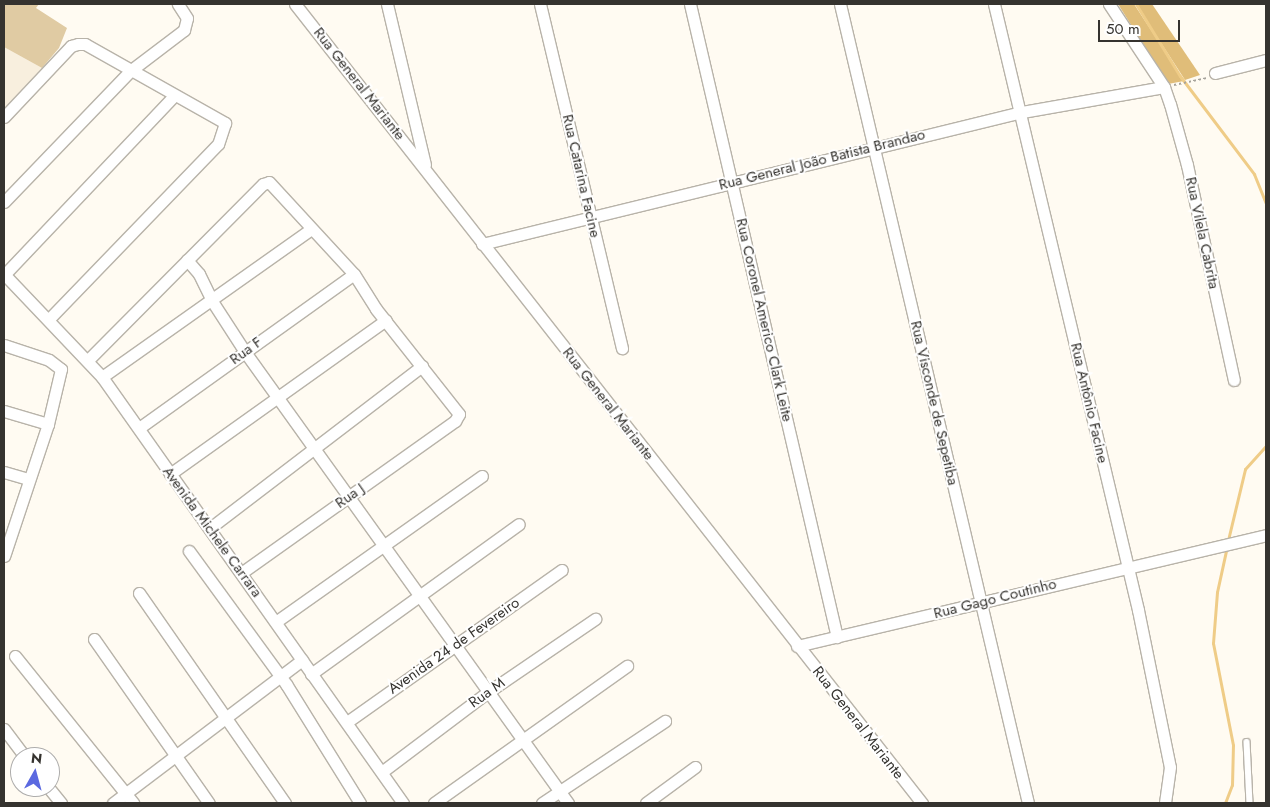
<!DOCTYPE html>
<meta charset="utf-8">
<style>
body{margin:0}
#map{position:relative;width:1270px;height:807px;overflow:hidden;background:#fffbf2;font-family:Jost,sans-serif}
div>[style]{position:absolute}
[style*='--x']{left:calc(var(--x)*1px);top:calc(var(--y)*1px);width:calc(var(--w)*1px);rotate:calc(var(--a)*1deg)}
.built>*{inset:0;background:#f8efde}
.green>*{inset:0;background:#e0cba3}
.forest>*{inset:0;background:#e0bd79}
.stream>*{height:3px;margin:-1.5px;padding:0 1.5px;transform-origin:1.5px;border-radius:1.5px;background:#efcc87}
.path>*{height:2px;margin-top:-1px;transform-origin:0;background:repeating-linear-gradient(90deg,#a6a39c 0 2.5px,transparent 0 5px)}
.roads{filter:drop-shadow(1px 0 #b8b3a9) drop-shadow(-1px 0 #b8b3a9) drop-shadow(0 1px #b8b3a9) drop-shadow(0 -1px #b8b3a9)}
.service>*{height:5.5px;margin:-2.75px;padding:0 2.75px;transform-origin:2.75px;border-radius:2.75px;background:#fff}
.minor>*{height:11px;margin:-5.5px;padding:0 5.5px;transform-origin:5.5px;border-radius:5.5px;background:#fff}
span{translate:-50% -50%;white-space:nowrap;text-align:center;line-height:1.15;-webkit-text-stroke:4px #fff;paint-order:stroke}
.street-label{font-size:15px;color:#35332f}
.frame{position:absolute;inset:0;border:5px solid #35332f;pointer-events:none}
.north{position:absolute;left:10px;top:747px;width:50px;height:50px;box-sizing:border-box;background:#fff;border:1px solid #aeadac;border-radius:50%;rotate:7deg;font-size:14px;font-weight:700;line-height:20px;text-align:center;color:#35332f}
.north::after{content:'';display:block;margin:auto;width:18px;height:22px;background:#5b69e0;clip-path:polygon(50% 0,100% 100%,50% 72%,0 100%)}
.scale{position:absolute;left:1098px;top:20px;width:82px;height:22px;box-sizing:border-box;border:2px solid #35332f;border-top:0;padding-left:6px;font-size:15px;line-height:18px;white-space:nowrap;color:#35332f;-webkit-text-stroke:4px #fff;paint-order:stroke}
</style>
<div id="map">
<div class="built">
<i style="clip-path:polygon(4px 47px,42px 68px,4px 109px)"></i>
</div>
<div class="green">
<i style="clip-path:polygon(4px 4px,39px 4px,36px 8px,67px 28px,59px 48px,42px 68px,4px 47px)"></i>
</div>
<div class="forest">
<i style="clip-path:polygon(1118px 4px,1134px 4px,1184px 81px,1168px 84px)"></i>
<i style="clip-path:polygon(1136px 4px,1152px 4px,1200px 75px,1185px 80px)"></i>
</div>
<div class="stream">
<i style="--x:1136;--y:4;--w:84;--a:58.6"></i>
<i style="--x:1180;--y:76;--w:123;--a:52.9"></i>
<i style="--x:1254;--y:174;--w:31;--a:68"></i>
<i style="--x:1228;--y:540;--w:73;--a:-76.5"></i>
<i style="--x:1245;--y:469;--w:31;--a:-48"></i>
<i style="--x:1225;--y:803;--w:19;--a:-69"></i>
<i style="--x:1232;--y:785;--w:40;--a:-88.6"></i>
<i style="--x:1233;--y:745;--w:104;--a:-101.1"></i>
<i style="--x:1213;--y:643;--w:51;--a:-85.5"></i>
<i style="--x:1217;--y:592;--w:47;--a:-77.7"></i>
</div>
<div class="path">
<i style="--x:1174;--y:85;--w:33;--a:-12"></i>
</div>
<div class="roads">
<div class="service">
<i style="--x:1247;--y:742;--w:61;--a:87.2"></i>
</div>
<div class="minor">
<i style="--x:295;--y:4;--w:1016;--a:51.88"></i>
<i style="--x:387;--y:4;--w:165;--a:76.7"></i>
<i style="--x:540;--y:4;--w:354;--a:76.6"></i>
<i style="--x:690;--y:4;--w:650;--a:76.93"></i>
<i style="--x:840;--y:4;--w:821;--a:76.76"></i>
<i style="--x:994;--y:4;--w:623;--a:76.63"></i>
<i style="--x:1138;--y:610;--w:160;--a:78.5"></i>
<i style="--x:1170;--y:767;--w:36;--a:98"></i>
<i style="--x:1109;--y:4;--w:100;--a:56.5"></i>
<i style="--x:1164;--y:87;--w:18;--a:71"></i>
<i style="--x:1170;--y:104;--w:63;--a:74.4"></i>
<i style="--x:1187;--y:165;--w:220;--a:77.7"></i>
<i style="--x:1215;--y:73;--w:53;--a:-14.3"></i>
<i style="--x:4;--y:117;--w:98;--a:-46.7"></i>
<i style="--x:71;--y:46;--w:7;--a:-16"></i>
<i style="--x:78;--y:44;--w:7;--a:0"></i>
<i style="--x:85;--y:44;--w:161;--a:29.4"></i>
<i style="--x:225;--y:123;--w:22;--a:108"></i>
<i style="--x:218;--y:144;--w:243;--a:134"></i>
<i style="--x:4;--y:202;--w:182;--a:-46.1"></i>
<i style="--x:130;--y:71;--w:68;--a:-37.2"></i>
<i style="--x:184;--y:30;--w:12;--a:-76"></i>
<i style="--x:187;--y:18;--w:17;--a:-123"></i>
<i style="--x:482;--y:244;--w:556;--a:-13.74"></i>
<i style="--x:1022;--y:112;--w:144;--a:-10"></i>
<i style="--x:187;--y:260;--w:18;--a:49"></i>
<i style="--x:199;--y:274;--w:30;--a:64"></i>
<i style="--x:212;--y:301;--w:61;--a:57.1"></i>
<i style="--x:245;--y:352;--w:555;--a:54.39"></i>
<i style="--x:4;--y:274;--w:142;--a:46.4"></i>
<i style="--x:102;--y:377;--w:522;--a:54.76"></i>
<i style="--x:4;--y:275;--w:247;--a:-46.5"></i>
<i style="--x:4;--y:345;--w:47;--a:18.4"></i>
<i style="--x:49;--y:360;--w:15;--a:37"></i>
<i style="--x:61;--y:369;--w:57;--a:103.3"></i>
<i style="--x:48;--y:424;--w:139;--a:108.4"></i>
<i style="--x:88;--y:360;--w:248;--a:-45.2"></i>
<i style="--x:263;--y:184;--w:6;--a:-18"></i>
<i style="--x:269;--y:182;--w:125;--a:47.3"></i>
<i style="--x:354;--y:274;--w:41;--a:57.8"></i>
<i style="--x:376;--y:309;--w:134;--a:51.7"></i>
<i style="--x:459;--y:414;--w:8;--a:120"></i>
<i style="--x:455;--y:421;--w:262;--a:144.6"></i>
<i style="--x:102;--y:377;--w:255;--a:-35.3"></i>
<i style="--x:4;--y:411;--w:46;--a:16.5"></i>
<i style="--x:139;--y:428;--w:264;--a:-35.6"></i>
<i style="--x:4;--y:472;--w:26;--a:16"></i>
<i style="--x:170;--y:474;--w:265;--a:-35.5"></i>
<i style="--x:210;--y:528;--w:267;--a:-37.4"></i>
<i style="--x:189;--y:551;--w:165;--a:53.9"></i>
<i style="--x:286;--y:684;--w:140;--a:58.1"></i>
<i style="--x:139;--y:593;--w:256;--a:55.2"></i>
<i style="--x:277;--y:621;--w:251;--a:-35.3"></i>
<i style="--x:94;--y:639;--w:200;--a:55"></i>
<i style="--x:797;--y:646;--w:482;--a:-13.3"></i>
<i style="--x:15;--y:656;--w:189;--a:51.2"></i>
<i style="--x:311;--y:674;--w:256;--a:-35.8"></i>
<i style="--x:347;--y:722;--w:263;--a:-35.3"></i>
<i style="--x:4;--y:729;--w:35;--a:53"></i>
<i style="--x:383;--y:771;--w:131;--a:-37"></i>
<i style="--x:488;--y:692;--w:130;--a:-34.3"></i>
<i style="--x:48;--y:787;--w:21;--a:51"></i>
<i style="--x:113;--y:803;--w:237;--a:-37.1"></i>
<i style="--x:434;--y:803;--w:237;--a:-35.4"></i>
<i style="--x:542;--y:803;--w:148;--a:-33.7"></i>
<i style="--x:646;--y:803;--w:61;--a:-36.3"></i>
</div>
</div>
<div class="street-label">
<span style="left:359px;top:84px;rotate:52deg">Rua General Mariante</span>
<span style="left:822px;top:160px;rotate:-14deg">Rua General João Batista Brandao</span>
<span style="left:581px;top:176px;rotate:77deg">Rua Catarina Facine</span>
<span style="left:1202px;top:233px;rotate:78deg">Rua Vilela Cabrita</span>
<span style="left:764px;top:320px;rotate:77deg">Rua Coronel Americo Clark Leite</span>
<span style="left:246px;top:351px;rotate:-36deg">Rua F</span>
<span style="left:934px;top:403px;rotate:77deg">Rua Visconde de Sepetiba</span>
<span style="left:1089px;top:403px;rotate:77deg">Rua Antônio Facine</span>
<span style="left:608px;top:404px;rotate:52deg">Rua General Mariante</span>
<span style="left:350px;top:496px;rotate:-35deg">Rua J</span>
<span style="left:212px;top:532px;rotate:54deg">Avenida Michele Carrara</span>
<span style="left:995px;top:599px;rotate:-14deg">Rua Gago Coutinho</span>
<span style="left:454px;top:646px;rotate:-35deg">Avenida 24 de Fevereiro</span>
<span style="left:487px;top:693px;rotate:-36deg">Rua M</span>
<span style="left:858px;top:723px;rotate:52deg">Rua General Mariante</span>
</div>
<div class="frame"></div>
<div class="north">N</div>
<div class="scale">50 m</div>
</div>
